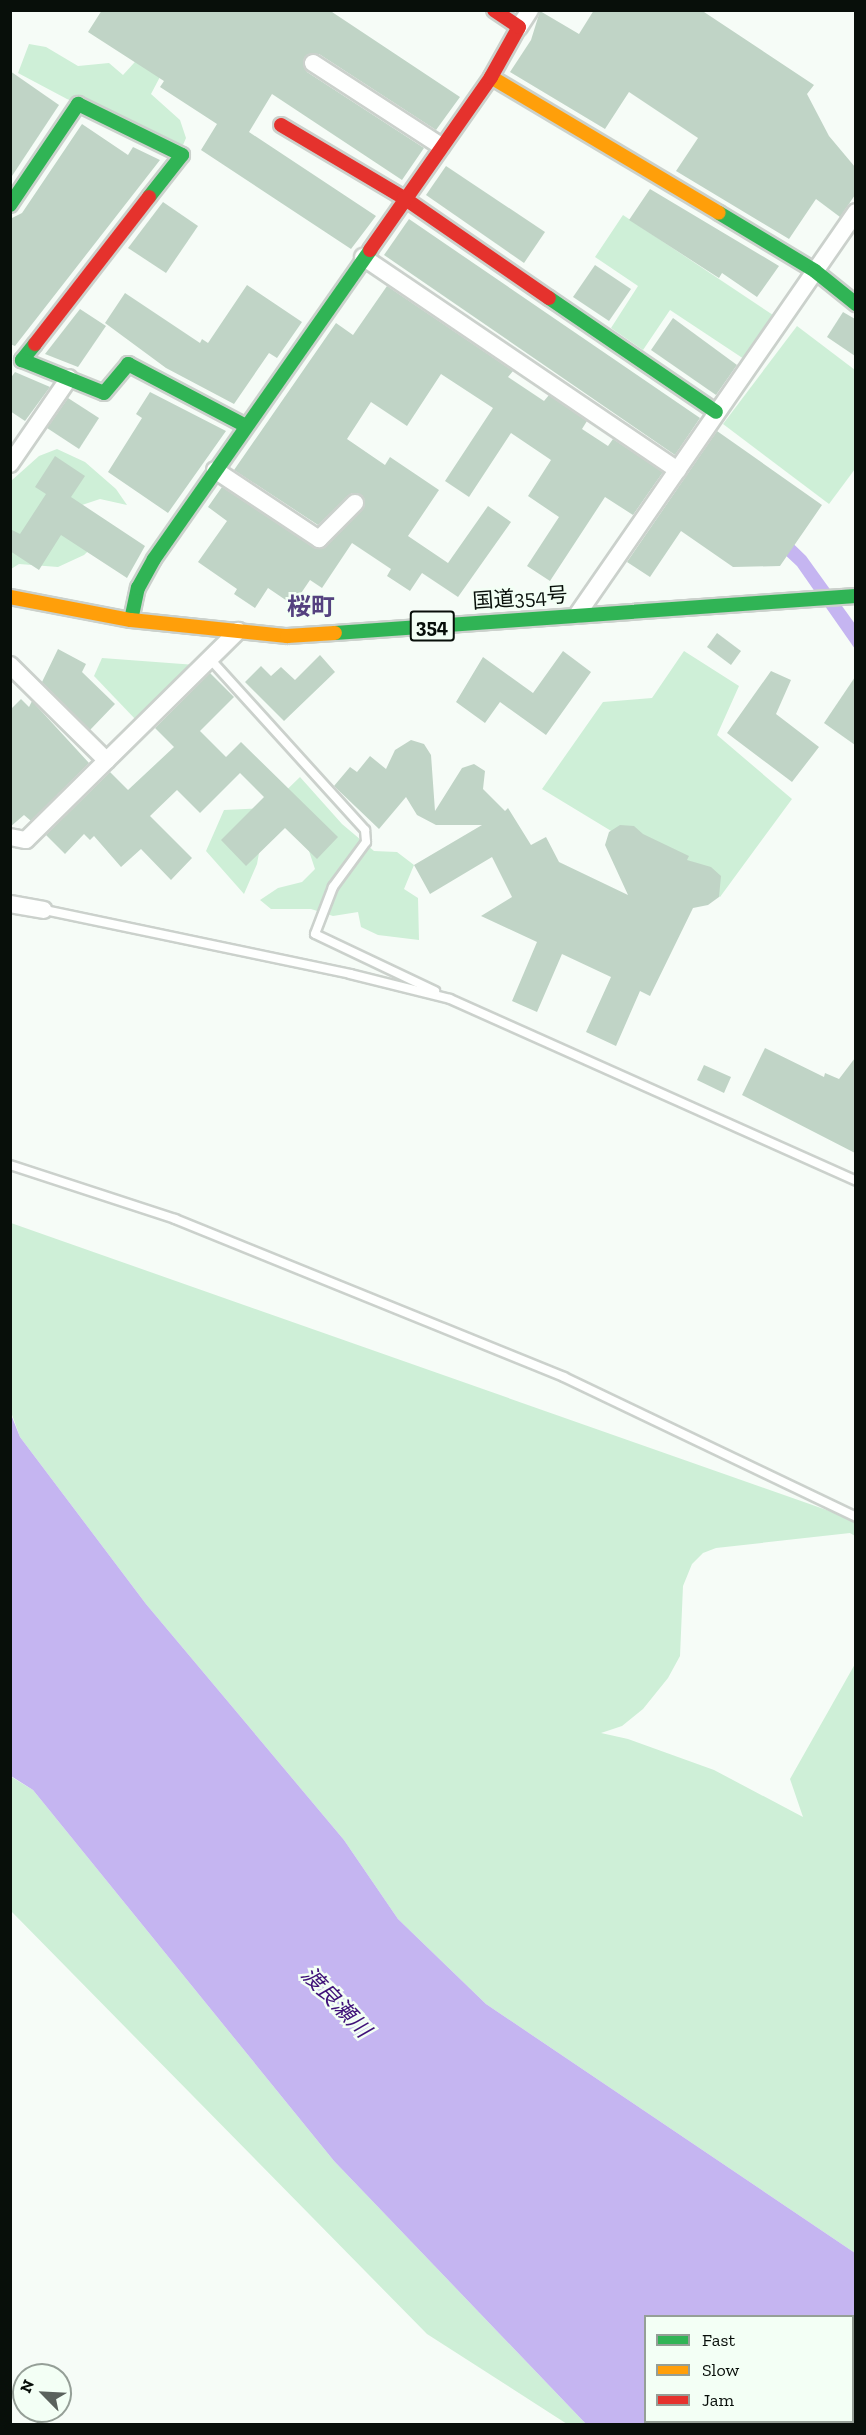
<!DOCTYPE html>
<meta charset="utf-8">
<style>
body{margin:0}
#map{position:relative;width:866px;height:2435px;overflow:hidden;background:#f6fcf7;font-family:"Zilla Slab","Noto Sans JP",serif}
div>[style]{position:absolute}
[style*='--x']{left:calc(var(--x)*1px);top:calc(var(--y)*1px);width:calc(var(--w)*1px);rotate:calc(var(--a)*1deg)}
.green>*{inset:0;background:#ceefd7}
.water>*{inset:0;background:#c5b5f1}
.building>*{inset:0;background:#c0d4c6}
.roads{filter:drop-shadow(2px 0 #cbd1cc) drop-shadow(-2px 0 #cbd1cc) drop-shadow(0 2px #cbd1cc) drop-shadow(0 -2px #cbd1cc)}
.lane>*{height:8px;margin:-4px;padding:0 4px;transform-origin:4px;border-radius:4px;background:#fefffe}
.street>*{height:16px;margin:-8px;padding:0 8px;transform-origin:8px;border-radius:8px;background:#fefffe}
.fast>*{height:14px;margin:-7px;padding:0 7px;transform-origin:7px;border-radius:7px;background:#30b455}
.slow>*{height:14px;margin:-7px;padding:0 7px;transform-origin:7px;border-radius:7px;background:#ff9f0a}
.jam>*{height:14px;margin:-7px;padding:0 7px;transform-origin:7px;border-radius:7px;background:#e5322d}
span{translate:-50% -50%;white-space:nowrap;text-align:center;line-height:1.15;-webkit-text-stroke:5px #f3fff5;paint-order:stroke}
.shield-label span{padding:2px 4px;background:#f3fff5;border:2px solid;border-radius:4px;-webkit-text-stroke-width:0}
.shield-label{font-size:20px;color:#080f0a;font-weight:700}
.street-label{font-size:21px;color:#080f0a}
.water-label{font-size:22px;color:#3f1178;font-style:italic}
.quarter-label{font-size:24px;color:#54417f;font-weight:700}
.frame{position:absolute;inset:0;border:12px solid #080f0a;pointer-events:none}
.legend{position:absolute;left:644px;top:2315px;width:210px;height:108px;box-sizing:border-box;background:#f3fff5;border:2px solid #959f97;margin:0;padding:8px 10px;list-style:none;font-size:18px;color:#080f0a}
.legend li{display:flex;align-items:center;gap:12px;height:30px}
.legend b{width:30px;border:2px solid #959f97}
.north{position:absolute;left:12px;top:2363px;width:60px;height:60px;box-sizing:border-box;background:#f3fff5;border:2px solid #959f97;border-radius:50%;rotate:294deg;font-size:16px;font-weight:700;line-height:24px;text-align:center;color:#080f0a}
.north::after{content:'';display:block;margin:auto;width:21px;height:27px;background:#5b625d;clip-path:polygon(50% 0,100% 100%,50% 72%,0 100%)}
</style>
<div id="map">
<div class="green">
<i style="clip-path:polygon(177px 16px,172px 54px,151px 94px,180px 120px,186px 138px,183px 145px,67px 99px,18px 73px,29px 44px,46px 47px,78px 66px,109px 63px,123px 75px)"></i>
<i style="clip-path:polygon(623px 215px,773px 315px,744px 359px,670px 310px,643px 350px,611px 328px,638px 286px,595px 257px)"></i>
<i style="clip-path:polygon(797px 326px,855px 370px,855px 469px,829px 504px,723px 424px)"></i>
<i style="clip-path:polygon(57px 449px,85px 462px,116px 489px,127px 505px,100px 499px,76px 507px,102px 538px,84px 555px,58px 567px,19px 564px,11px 569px,11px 481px,39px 456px)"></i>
<i style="clip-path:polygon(684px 651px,739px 686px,717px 735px,792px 799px,720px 897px,542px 789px,603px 702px,652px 698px)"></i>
<i style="clip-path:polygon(102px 658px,196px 665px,137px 721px,94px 676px)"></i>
<i style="clip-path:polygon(300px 777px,342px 824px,374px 851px,397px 852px,414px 865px,404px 889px,418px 898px,419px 940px,378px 935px,361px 927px,358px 912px,333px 916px,311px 909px,271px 909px,260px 900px,278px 888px,302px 882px,315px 869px,309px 851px,279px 818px,261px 842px,257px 864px,244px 894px,206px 851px,224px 810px,268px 808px)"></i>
<i style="clip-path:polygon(11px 1223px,855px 1520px,855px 1536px,850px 1533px,716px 1548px,703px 1553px,692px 1564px,683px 1586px,680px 1656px,668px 1678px,643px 1709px,622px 1726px,601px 1733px,628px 1739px,714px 1770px,803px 1817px,790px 1779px,855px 1664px,855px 2253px,486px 2004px,398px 1919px,344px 1840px,146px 1604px,20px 1437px,11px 1412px)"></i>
<i style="clip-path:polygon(10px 1776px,33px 1790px,334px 2161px,586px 2424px,567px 2424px,427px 2334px,11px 1911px)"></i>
</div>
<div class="water">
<i style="clip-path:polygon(776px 527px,806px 556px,855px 624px,855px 649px,797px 566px,767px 538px)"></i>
<i style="clip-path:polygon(evenodd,10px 1412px,20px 1437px,146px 1604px,344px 1840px,398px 1919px,486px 2004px,855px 2253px,855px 2424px,586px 2424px,334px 2161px,33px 1790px,11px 1776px,10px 1412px,646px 2316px,852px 2316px,852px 2422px,646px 2422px,646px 2316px)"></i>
</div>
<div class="building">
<i style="clip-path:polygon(102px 10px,329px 10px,460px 97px,436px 130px,319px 54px,305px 57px,303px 63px,307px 72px,424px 148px,402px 180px,272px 94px,249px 132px,376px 216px,351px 249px,201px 150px,217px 124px,160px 87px,164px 81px,88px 32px)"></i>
<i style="clip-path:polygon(594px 10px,701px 10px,814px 85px,807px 94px,829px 136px,855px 167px,855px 195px,840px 217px,816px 199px,789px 239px,676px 171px,698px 138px,629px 92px,605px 129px,510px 72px,531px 40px,540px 11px,579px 34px)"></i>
<i style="clip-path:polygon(10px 71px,59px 105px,10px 179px)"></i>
<i style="clip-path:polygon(82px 124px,128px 155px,133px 147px,160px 160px,15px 346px,10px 344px,10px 219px,22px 213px)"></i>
<i style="clip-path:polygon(446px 166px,545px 232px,524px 263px,426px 195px)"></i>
<i style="clip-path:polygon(650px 189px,779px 266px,757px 297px,722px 273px,719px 278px,629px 220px)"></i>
<i style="clip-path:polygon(163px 202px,198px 226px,166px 273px,128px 248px)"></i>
<i style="clip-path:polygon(409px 219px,700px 418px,675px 455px,384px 255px)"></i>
<i style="clip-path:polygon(595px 265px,631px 289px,609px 321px,573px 297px)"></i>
<i style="clip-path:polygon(247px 285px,302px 322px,277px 358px,269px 353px,234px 404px,166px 368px,105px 323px,125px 293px,200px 343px,202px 339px,208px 343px)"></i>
<i style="clip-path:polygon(387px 286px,513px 371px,508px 377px,544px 401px,549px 395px,587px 421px,582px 429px,608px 446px,613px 439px,663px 472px,633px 515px,605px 497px,550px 581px,527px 566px,559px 517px,528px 496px,551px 460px,511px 433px,469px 497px,445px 481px,493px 408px,441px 374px,407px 426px,371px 402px,347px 439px,385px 465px,390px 457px,439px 490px,408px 536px,448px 563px,488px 506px,511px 522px,458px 597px,422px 573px,410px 591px,387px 576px,391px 569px,352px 543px,322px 588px,310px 580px,293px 605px,268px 588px,255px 608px,234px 594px,237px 589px,198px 562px,227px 521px,208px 507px,222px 487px,318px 549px,326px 546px,362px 510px,363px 496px,352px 493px,318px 525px,234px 470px,336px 323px,353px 335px)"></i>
<i style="clip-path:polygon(80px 309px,106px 326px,78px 367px,45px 354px)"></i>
<i style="clip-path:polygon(843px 312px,855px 319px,855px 356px,827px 337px)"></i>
<i style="clip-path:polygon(673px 318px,737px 365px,716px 395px,651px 350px)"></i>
<i style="clip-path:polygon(15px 372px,50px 387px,25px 421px,10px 411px,10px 379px)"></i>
<i style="clip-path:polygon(150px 392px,226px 431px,168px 513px,108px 472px,142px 418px,136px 414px)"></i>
<i style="clip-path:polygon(68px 398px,99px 418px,79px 449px,47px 428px)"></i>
<i style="clip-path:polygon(717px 431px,822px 505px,780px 566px,733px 567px,681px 531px,650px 577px,627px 562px)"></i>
<i style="clip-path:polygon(55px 456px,85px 476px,71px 497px,145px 546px,127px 578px,61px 535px,39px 570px,10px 551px,10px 529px,20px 534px,46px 494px,35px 487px)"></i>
<i style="clip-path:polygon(717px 633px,741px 651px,731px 665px,707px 647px)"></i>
<i style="clip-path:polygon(58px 649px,86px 664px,82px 672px,115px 704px,90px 730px,42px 682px)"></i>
<i style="clip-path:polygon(563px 651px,591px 672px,546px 735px,500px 702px,485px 723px,456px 702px,483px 657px,533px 693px)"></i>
<i style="clip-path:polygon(320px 655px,335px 672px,284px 721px,245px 682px,261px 666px,271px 676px,281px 667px,295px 680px)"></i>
<i style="clip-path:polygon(771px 671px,791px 680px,776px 714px,819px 747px,792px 782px,727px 733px)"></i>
<i style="clip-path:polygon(210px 673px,234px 697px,200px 731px,226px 757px,241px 742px,338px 837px,317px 859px,285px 828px,246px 866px,221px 840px,264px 797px,240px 773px,200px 813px,177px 790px,150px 816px,192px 858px,171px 880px,141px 849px,121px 867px,94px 836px,90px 840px,84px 834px,65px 854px,46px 835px,110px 772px,128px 790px,174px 747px,155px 728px)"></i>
<i style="clip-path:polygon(855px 677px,855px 745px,824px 723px)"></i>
<i style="clip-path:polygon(21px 699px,29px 707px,32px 701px,89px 763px,31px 821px,24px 815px,10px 827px,10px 710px)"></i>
<i style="clip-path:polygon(411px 740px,424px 744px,431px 755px,435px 811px,462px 768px,474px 764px,485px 771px,483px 789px,505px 811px,508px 808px,531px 845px,546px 837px,559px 862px,628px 895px,605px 845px,609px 832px,620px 825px,634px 826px,643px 834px,689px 856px,687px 860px,711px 867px,721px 876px,719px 897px,708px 905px,693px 908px,650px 996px,640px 991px,616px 1046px,586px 1032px,611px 977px,562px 954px,537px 1012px,512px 1001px,537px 942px,481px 916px,512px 897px,492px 857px,430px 894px,414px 865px,482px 825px,436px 825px,417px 815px,406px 797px,379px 829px,334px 786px,350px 767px,357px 772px,370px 756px,386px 769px,395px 750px)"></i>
<i style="clip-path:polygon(765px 1048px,824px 1077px,825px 1073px,839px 1079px,855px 1058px,855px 1153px,742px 1095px)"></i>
<i style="clip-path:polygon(704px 1065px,731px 1077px,724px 1093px,697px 1080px)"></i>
</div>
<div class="roads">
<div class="lane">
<i style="--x:210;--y:659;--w:231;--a:47.8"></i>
<i style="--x:365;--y:830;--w:12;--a:85"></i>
<i style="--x:366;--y:842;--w:56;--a:126.3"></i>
<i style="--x:333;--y:887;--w:50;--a:111"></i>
<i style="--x:315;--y:934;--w:133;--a:25.4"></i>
<i style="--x:40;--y:909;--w:317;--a:11.8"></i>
<i style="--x:350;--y:974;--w:103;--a:14"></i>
<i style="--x:450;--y:999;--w:445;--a:24.1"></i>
<i style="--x:10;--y:1165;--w:174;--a:18.1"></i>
<i style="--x:175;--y:1219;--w:420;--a:22.1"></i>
<i style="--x:564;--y:1377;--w:324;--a:25.6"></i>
</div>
<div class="street">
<i style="--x:519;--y:27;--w:20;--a:-57"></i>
<i style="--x:313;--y:63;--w:153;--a:33"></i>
<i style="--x:363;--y:257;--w:380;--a:34.1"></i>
<i style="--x:10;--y:464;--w:104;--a:-55.5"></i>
<i style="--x:215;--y:470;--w:125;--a:33.6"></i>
<i style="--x:319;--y:539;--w:51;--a:-45"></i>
<i style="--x:577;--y:615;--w:490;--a:-55.3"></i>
<i style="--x:10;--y:665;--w:136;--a:44.7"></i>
<i style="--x:10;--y:837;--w:16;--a:11"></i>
<i style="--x:26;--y:840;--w:298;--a:-44.6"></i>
<i style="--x:10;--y:904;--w:34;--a:10"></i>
</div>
<div class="fast">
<i style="--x:10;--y:205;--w:122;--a:-56"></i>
<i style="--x:78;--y:104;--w:116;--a:26.1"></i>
<i style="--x:182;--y:155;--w:53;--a:128.2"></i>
<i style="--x:719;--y:213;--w:112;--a:31.1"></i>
<i style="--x:815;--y:271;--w:53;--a:38.8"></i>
<i style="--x:549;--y:298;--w:202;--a:34.3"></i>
<i style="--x:35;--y:344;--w:21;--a:129"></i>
<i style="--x:22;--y:360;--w:88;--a:21.9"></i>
<i style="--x:104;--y:393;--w:38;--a:-50"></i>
<i style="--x:128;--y:364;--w:133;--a:27.7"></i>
<i style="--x:131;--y:620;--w:33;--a:-78"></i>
<i style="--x:138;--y:588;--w:33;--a:-61"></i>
<i style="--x:154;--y:559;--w:377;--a:-55"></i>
<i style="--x:335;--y:633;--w:522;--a:-4.06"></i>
</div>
<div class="slow">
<i style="--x:491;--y:77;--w:265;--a:30.8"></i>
<i style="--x:10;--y:597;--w:123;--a:10.8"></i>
<i style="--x:131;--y:620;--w:157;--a:5.9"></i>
<i style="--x:287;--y:636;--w:48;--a:-3.6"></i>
</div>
<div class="jam">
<i style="--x:281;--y:125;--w:143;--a:30.7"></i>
<i style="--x:404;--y:198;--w:176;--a:34.6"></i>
<i style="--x:370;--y:250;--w:211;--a:-55"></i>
<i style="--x:491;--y:77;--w:57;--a:-60.8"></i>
<i style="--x:519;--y:27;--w:30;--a:-146"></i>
<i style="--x:35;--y:344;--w:186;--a:-52.2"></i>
</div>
</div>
<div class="shield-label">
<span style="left:432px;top:626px">354</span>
</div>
<div class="street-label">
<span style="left:520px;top:598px;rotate:-4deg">国道354号</span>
</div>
<div class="water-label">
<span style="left:336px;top:2002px;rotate:46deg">渡良瀬川</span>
</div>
<div class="quarter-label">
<span style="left:311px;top:607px">桜町</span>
</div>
<div class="frame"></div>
<ul class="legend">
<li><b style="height:8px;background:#30b455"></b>Fast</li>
<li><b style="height:8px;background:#ff9f0a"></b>Slow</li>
<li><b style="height:8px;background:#e5322d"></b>Jam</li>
</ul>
<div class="north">N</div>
</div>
